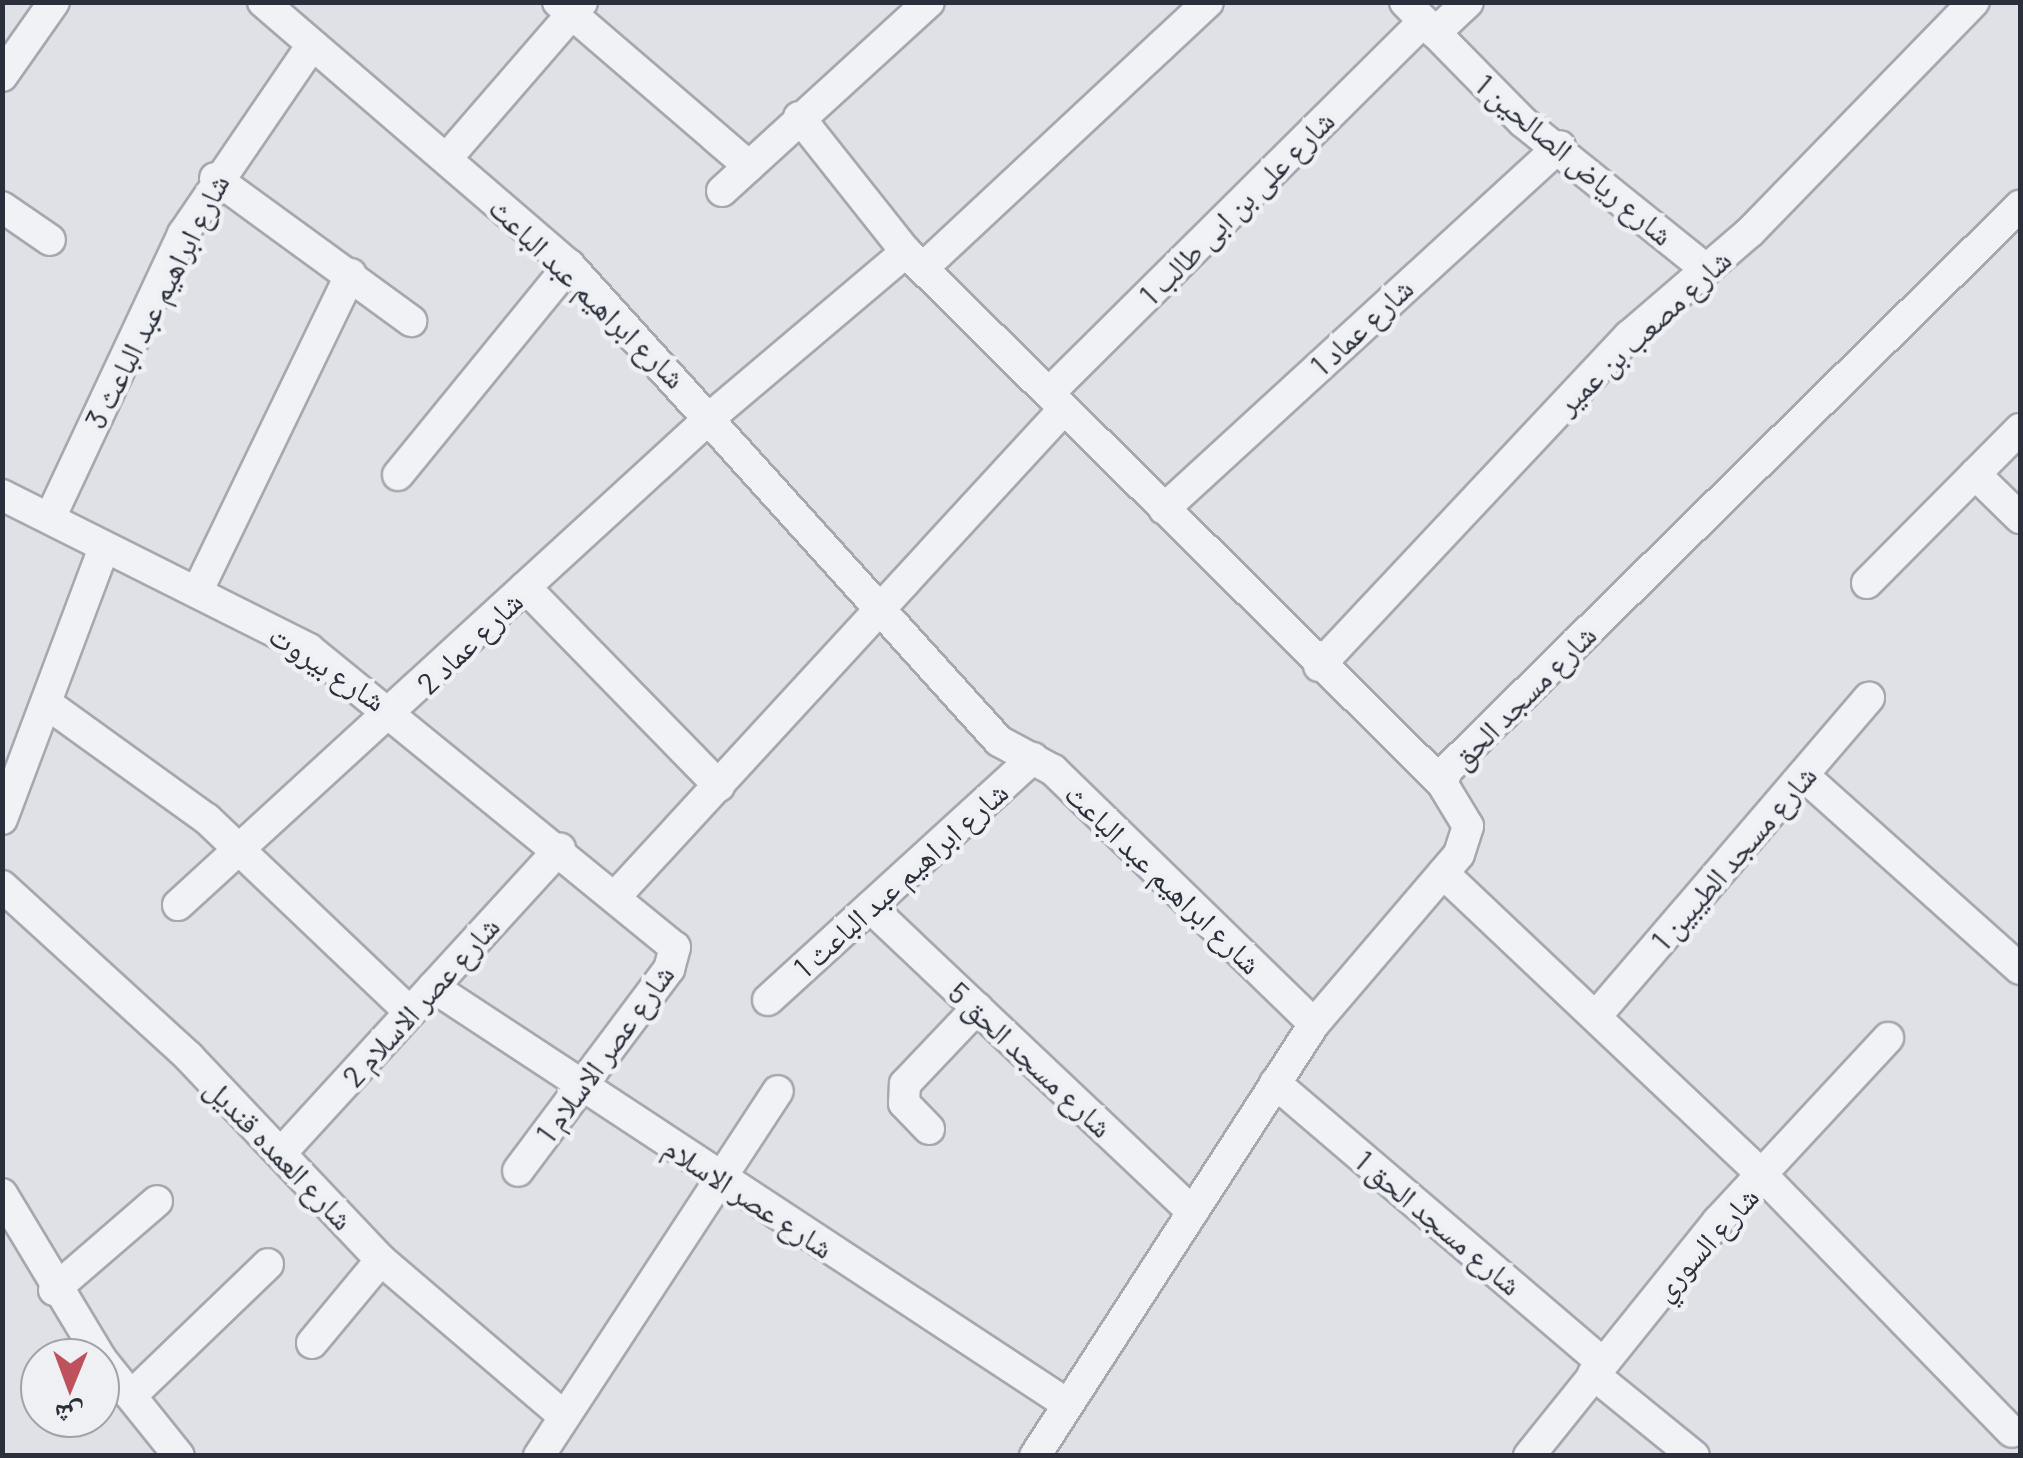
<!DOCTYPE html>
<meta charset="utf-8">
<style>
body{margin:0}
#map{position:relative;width:2023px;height:1458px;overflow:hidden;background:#dfe1e6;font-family:Barlow,"Noto Naskh Arabic",sans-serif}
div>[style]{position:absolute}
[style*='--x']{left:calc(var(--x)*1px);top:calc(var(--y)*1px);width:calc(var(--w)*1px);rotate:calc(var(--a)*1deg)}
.roads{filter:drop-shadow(2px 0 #a5a8af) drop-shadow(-2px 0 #a5a8af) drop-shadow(0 2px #a5a8af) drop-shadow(0 -2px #a5a8af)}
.street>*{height:30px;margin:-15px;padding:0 15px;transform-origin:15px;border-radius:15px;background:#f1f2f5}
span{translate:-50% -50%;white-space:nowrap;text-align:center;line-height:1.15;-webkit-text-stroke:9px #eef0f4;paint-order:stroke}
.street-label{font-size:30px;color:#2a2f3b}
.frame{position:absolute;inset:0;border:5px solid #2a2f3b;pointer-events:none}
.north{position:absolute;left:20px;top:1338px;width:100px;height:100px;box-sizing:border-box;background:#eef0f4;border:2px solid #a0a3aa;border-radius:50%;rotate:181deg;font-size:28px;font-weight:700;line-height:40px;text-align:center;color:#2a2f3b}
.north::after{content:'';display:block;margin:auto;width:35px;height:45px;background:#be515c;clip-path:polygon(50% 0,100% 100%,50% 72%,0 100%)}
</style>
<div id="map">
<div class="roads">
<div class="street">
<i style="--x:263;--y:2;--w:403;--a:40.7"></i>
<i style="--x:569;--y:265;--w:641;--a:47.91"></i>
<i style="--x:999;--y:741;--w:61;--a:28.2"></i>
<i style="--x:1053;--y:770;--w:364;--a:44.2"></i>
<i style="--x:558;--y:2;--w:252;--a:40.7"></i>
<i style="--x:1405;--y:2;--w:168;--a:45.5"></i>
<i style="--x:1523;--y:122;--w:235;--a:38.8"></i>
<i style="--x:1435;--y:33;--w:45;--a:-43.2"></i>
<i style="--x:2;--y:76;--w:90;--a:-54.9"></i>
<i style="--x:799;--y:117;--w:172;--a:51.6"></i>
<i style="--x:906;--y:252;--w:754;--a:44.73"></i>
<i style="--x:447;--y:158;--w:206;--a:-49.1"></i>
<i style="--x:215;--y:178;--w:243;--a:36.1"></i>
<i style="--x:722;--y:191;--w:280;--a:-42.4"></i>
<i style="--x:2;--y:207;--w:58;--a:34.5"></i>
<i style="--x:924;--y:267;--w:388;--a:-43"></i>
<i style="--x:1049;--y:393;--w:528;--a:-44.77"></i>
<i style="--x:1975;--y:474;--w:63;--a:44.4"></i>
<i style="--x:398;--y:475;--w:271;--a:-50.8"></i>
<i style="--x:2;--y:495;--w:343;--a:26.6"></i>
<i style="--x:309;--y:649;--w:472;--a:39.2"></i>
<i style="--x:675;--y:947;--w:23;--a:105"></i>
<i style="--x:669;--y:969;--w:252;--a:126.8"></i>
<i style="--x:1164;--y:509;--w:537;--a:-42.51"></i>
<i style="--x:50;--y:518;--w:314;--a:-64.9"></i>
<i style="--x:183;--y:234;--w:229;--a:-55.7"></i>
<i style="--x:1867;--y:583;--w:217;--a:-45.2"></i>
<i style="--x:525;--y:587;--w:278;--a:45.7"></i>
<i style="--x:198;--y:590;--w:351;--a:-64.2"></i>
<i style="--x:1319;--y:666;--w:453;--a:-46.8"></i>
<i style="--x:1629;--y:336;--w:160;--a:-40.7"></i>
<i style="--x:1750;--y:232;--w:321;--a:-45.8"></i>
<i style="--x:46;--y:703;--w:198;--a:35.8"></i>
<i style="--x:207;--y:819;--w:280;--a:43.6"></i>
<i style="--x:1803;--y:775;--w:291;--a:41.8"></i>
<i style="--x:2;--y:819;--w:290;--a:-69.4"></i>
<i style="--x:1443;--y:873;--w:444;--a:43.4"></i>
<i style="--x:1765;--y:1178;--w:354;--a:45.8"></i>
<i style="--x:2;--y:886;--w:253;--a:42.4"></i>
<i style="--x:189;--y:1057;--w:279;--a:46.6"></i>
<i style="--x:381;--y:1260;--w:237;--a:40.5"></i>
<i style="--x:615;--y:897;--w:663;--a:-47.38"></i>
<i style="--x:178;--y:905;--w:725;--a:-42.49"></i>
<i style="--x:713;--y:415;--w:253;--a:-40.2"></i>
<i style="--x:870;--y:907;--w:444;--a:43.4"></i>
<i style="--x:433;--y:987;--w:759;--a:33.33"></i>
<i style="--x:768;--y:1000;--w:359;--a:-42.4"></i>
<i style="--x:1597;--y:1015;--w:418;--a:-49.4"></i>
<i style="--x:1275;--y:1083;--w:430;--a:40.5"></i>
<i style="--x:929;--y:1129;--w:36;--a:-134"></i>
<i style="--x:904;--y:1103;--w:19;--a:-87"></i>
<i style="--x:905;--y:1084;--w:105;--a:-46.5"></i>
<i style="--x:281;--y:1153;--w:413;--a:-47.5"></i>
<i style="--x:2;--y:1194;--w:192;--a:59"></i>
<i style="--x:101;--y:1359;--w:124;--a:51.2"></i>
<i style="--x:54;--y:1290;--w:136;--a:-40.8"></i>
<i style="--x:312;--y:1343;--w:108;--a:-50.3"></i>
<i style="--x:1593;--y:1374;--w:130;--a:39.1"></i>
<i style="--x:131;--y:1396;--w:190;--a:-43.9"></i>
<i style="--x:539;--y:1456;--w:436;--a:-56.8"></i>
<i style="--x:1035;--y:1456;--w:514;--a:-57.14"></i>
<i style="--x:1314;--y:1024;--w:223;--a:-49.5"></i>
<i style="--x:1459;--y:854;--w:29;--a:-72"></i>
<i style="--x:1468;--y:826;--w:50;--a:-121.2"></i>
<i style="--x:1442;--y:783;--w:15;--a:-67"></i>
<i style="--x:1448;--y:769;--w:803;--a:-44.55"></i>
<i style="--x:1529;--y:1456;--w:302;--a:-51.2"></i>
<i style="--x:1718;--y:1221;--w:250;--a:-47.1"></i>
</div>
</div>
<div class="street-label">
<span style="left:1575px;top:159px;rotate:40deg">شارع رياض الصالحين 1</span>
<span style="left:1236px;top:207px;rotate:-45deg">شارع على بن ابى طالب 1</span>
<span style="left:588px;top:292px;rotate:44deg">شارع ابراهيم عبد الباعث</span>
<span style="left:156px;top:301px;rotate:-63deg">شارع ابراهيم عبد الباعث 3</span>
<span style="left:1361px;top:326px;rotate:-43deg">شارع عماد 1</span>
<span style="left:1643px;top:331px;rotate:-43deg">شارع مصعب بن عمير</span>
<span style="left:469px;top:642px;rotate:-44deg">شارع عماد 2</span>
<span style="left:328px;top:667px;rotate:33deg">شارع بيروت</span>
<span style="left:1523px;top:696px;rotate:-45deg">شارع مسجد الحق</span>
<span style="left:1733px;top:857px;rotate:-49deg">شارع مسجد الطيبين 1</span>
<span style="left:1164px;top:878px;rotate:44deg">شارع ابراهيم عبد الباعث</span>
<span style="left:900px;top:879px;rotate:-42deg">شارع ابراهيم عبد الباعث 1</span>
<span style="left:420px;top:1001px;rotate:-48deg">شارع عصر الاسلام 2</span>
<span style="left:604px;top:1053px;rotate:-54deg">شارع عصر الاسلام 1</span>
<span style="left:1031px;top:1059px;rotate:43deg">شارع مسجد الحق 5</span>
<span style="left:280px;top:1153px;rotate:46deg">شارع العمده قنديل</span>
<span style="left:749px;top:1197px;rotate:33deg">شارع عصر الاسلام</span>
<span style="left:1439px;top:1222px;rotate:40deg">شارع مسجد الحق 1</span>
<span style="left:1705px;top:1243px;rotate:-48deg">شارع السوري</span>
</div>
<div class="frame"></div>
<div class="north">ش</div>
</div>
